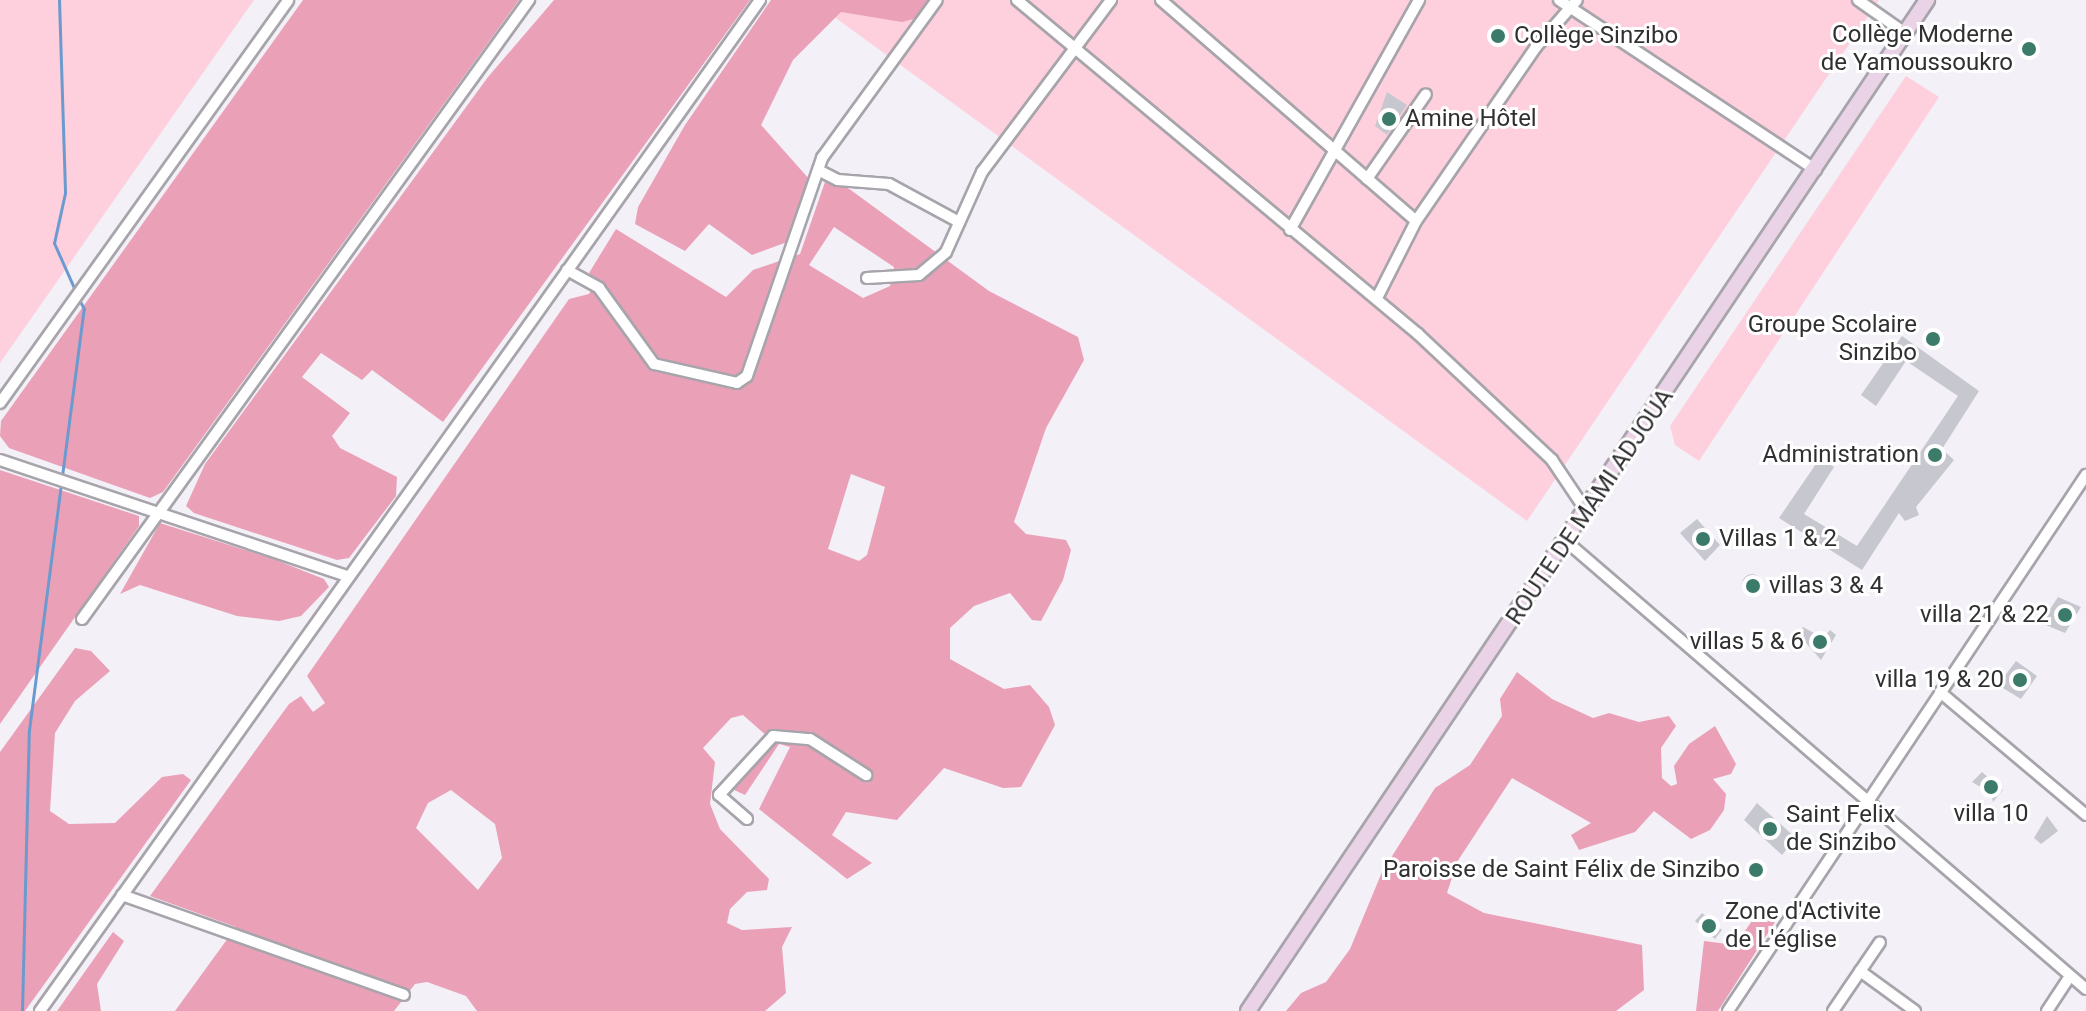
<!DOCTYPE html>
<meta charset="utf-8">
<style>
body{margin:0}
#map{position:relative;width:2086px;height:1011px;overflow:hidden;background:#f3f0f7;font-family:Roboto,sans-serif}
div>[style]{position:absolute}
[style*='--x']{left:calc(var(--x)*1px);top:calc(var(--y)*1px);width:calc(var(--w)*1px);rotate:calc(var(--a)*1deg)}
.green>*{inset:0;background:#fed0dd}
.forest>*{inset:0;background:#eaa1b8}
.stream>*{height:3px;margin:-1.5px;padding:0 1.5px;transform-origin:1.5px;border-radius:1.5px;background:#6d9ace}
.building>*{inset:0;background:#c7c8cf}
.round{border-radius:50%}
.roads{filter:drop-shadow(2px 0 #a7a4ab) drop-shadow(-2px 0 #a7a4ab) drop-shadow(0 2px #a7a4ab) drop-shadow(0 -2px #a7a4ab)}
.street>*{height:10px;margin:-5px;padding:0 5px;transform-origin:5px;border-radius:5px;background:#fff}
.secondary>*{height:14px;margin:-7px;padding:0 7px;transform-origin:7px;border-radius:7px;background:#ead3e7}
.dots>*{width:22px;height:22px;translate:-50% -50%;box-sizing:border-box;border:4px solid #fff;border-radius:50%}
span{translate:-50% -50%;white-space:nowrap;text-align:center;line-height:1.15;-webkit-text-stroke:6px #fff;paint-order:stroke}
.poi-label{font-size:24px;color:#302f32}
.right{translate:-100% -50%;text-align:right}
.left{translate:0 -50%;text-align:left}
.street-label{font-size:24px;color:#302f32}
</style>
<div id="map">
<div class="green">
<i style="clip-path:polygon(0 0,254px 0,0 363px)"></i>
<i style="clip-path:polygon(811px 0,1879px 0,1527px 521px)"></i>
<i style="clip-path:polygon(1906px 76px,1939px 97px,1699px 461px,1675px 445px,1670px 426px)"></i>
</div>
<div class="forest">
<i style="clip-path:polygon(303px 0,519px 0,163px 492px,150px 498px,9px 448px,0 436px,1px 421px)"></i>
<i style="clip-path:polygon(554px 0,750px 0,443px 422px,372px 370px,362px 380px,321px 353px,302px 377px,350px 413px,332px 436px,340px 448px,397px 477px,396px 496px,349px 558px,337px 560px,194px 513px,186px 506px,205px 464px,488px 77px)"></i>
<i style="clip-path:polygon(771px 0,928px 0,917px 18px,902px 22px,841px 12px,793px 60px,761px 125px,810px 180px,790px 241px,752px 255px,709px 224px,685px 251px,635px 224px,638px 207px,685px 125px)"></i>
<i style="clip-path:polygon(evenodd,826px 179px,848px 188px,989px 291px,1078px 337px,1084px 360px,1046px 428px,1014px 522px,1026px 534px,1066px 540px,1071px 550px,1063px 580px,1041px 621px,1032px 620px,1010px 593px,974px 606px,950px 628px,950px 659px,1004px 689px,1030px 685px,1049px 707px,1055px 725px,1021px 787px,1003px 788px,944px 768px,897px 820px,846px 812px,832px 835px,872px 863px,847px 879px,759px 809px,790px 747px,779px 744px,745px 795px,730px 788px,767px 736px,743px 715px,731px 718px,703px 748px,715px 762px,710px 804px,720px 829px,769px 879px,767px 890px,747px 892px,730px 909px,727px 923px,742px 930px,792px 927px,782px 947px,786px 993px,765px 1011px,477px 1011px,466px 996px,427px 982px,415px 984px,394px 1011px,175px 1011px,236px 927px,150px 896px,289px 704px,301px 696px,313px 712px,325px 703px,307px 676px,569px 299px,589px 294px,597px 280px,589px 273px,616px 229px,726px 297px,753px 270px,800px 254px,826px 179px,834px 227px,894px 267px,890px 286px,863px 298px,809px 265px,834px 227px,826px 179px,851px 474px,885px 487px,867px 555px,859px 561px,828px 549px,851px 474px,826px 179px,451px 790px,495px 824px,502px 858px,478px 890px,416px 828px,428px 803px,451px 790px)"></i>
<i style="clip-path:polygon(0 470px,139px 516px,139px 526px,0 724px)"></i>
<i style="clip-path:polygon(160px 523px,276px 560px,324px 579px,329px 587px,301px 616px,279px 621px,237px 616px,140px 585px,120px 594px)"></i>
<i style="clip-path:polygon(75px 648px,91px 651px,110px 671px,75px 701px,55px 733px,50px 811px,69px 824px,115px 823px,162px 777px,183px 774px,191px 780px,25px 1011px,0 1011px,0 752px)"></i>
<i style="clip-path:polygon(1517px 672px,1552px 699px,1593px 718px,1609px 713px,1639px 722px,1669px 716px,1676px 726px,1661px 748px,1662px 778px,1671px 786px,1677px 784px,1674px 766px,1689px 744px,1715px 726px,1736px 764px,1731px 774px,1713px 779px,1726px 794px,1724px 810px,1710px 830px,1691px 839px,1654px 811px,1635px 832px,1579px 850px,1571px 835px,1591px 823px,1512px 778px,1457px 862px,1447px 893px,1484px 913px,1642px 945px,1644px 990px,1616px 1011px,1286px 1011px,1301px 993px,1326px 982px,1350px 949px,1382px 872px,1435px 788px,1470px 765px,1502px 716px,1500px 699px)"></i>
<i style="clip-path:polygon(1759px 911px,1777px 919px,1718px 1011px,1696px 1011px,1704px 941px,1735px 945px)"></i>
<i style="clip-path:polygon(113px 932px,124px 941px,97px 984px,101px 1011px,57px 1011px)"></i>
</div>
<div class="stream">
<i style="--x:59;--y:0;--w:193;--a:88.2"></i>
<i style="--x:65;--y:193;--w:51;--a:102.4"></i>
<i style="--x:54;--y:243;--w:51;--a:65.9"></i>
<i style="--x:22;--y:1011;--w:281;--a:-88.6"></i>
<i style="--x:29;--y:730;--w:425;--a:-82.6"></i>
<i style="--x:84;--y:309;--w:13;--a:-117"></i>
</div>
<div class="building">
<i style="clip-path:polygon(1387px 92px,1407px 105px,1387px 135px,1375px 126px)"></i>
<i style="clip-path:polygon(1902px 336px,1979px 391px,1942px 449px,1954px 460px,1916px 507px,1919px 515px,1905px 521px,1899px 513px,1862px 570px,1779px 518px,1820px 458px,1834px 467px,1804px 514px,1857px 546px,1958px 396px,1906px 361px,1876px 406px,1861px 395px)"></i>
<i style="clip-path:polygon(1697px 519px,1720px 545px,1705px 561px,1680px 533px)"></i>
<i class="round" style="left:1742px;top:574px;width:20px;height:20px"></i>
<i style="clip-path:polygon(2058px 597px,2081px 607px,2065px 633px,2041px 623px)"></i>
<i style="clip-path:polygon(1803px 627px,1823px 638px,1830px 630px,1836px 635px,1821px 660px,1798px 634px)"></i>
<i style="clip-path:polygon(2016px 661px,2037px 676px,2021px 699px,1998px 685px)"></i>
<i style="clip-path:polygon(1982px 772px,2003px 790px,1993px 802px,1991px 793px,1972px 782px)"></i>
<i style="clip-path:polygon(1757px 803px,1796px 838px,1782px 855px,1744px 820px)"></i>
<i style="clip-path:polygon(2047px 816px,2058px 831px,2041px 844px,2034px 838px)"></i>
<i style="clip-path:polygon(1702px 913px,1722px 930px,1715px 939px,1695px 921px)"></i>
</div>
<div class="roads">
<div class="street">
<i style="--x:1017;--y:0;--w:522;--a:39.79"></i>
<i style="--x:1418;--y:334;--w:184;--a:43.2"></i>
<i style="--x:1552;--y:460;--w:63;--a:56.1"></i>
<i style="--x:1161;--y:0;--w:337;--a:40.9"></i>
<i style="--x:1559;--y:0;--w:308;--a:33.5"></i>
<i style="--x:1858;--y:0;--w:57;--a:35.1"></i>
<i style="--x:818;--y:170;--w:22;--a:27"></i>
<i style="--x:838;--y:180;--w:51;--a:4.5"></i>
<i style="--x:889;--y:184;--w:80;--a:28.5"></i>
<i style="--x:1367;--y:179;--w:103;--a:-55.2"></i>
<i style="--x:1290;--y:230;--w:264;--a:-60.7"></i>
<i style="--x:567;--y:270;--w:37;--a:29"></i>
<i style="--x:599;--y:288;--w:94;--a:54.1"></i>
<i style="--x:654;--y:364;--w:85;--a:12.9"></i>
<i style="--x:737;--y:383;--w:12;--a:-35"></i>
<i style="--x:747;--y:376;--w:231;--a:-71"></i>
<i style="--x:822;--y:158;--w:195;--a:-54"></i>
<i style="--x:867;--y:278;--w:52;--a:-3.3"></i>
<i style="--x:919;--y:275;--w:35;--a:-40"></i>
<i style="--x:946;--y:252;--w:88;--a:-65.8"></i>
<i style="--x:982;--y:172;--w:215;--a:-53.1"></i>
<i style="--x:1377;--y:298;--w:86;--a:-63.1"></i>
<i style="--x:1416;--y:221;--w:211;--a:-55.4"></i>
<i style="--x:1536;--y:47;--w:62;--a:-48.9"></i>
<i style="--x:0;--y:403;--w:495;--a:-54.4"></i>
<i style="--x:0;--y:460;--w:365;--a:18.5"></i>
<i style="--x:1567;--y:542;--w:685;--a:40.74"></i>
<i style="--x:82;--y:619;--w:764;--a:-54.17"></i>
<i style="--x:1940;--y:692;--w:191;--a:40.1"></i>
<i style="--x:747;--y:819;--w:37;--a:-139"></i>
<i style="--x:719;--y:795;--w:80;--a:-47.5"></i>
<i style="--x:773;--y:736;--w:37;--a:5"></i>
<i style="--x:810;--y:739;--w:67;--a:32.7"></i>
<i style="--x:122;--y:895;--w:299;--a:19.5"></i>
<i style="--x:1860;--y:971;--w:68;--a:36"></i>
<i style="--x:40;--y:1011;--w:1241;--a:-54.54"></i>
<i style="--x:1728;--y:1011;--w:645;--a:-56.26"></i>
<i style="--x:1833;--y:1011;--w:83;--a:-55.7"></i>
<i style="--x:2047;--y:1011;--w:42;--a:-56.7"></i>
</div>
<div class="secondary">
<i style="--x:1248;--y:1011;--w:1218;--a:-56.11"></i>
</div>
</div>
<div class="dots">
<i style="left:1498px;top:36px;background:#3c7b69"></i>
<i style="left:2029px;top:49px;background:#3c7b69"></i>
<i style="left:1389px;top:119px;background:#3c7b69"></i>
<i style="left:1933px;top:339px;background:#3c7b69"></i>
<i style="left:1935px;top:455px;background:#3c7b69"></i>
<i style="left:1703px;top:539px;background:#3c7b69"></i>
<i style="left:1753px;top:586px;background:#3c7b69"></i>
<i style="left:2065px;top:615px;background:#3c7b69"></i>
<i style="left:1820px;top:642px;background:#3c7b69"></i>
<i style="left:2020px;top:680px;background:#3c7b69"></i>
<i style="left:1991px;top:787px;background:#3c7b69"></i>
<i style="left:1770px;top:829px;background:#3c7b69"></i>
<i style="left:1756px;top:870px;background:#3c7b69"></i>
<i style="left:1709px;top:926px;background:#3c7b69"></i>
</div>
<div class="poi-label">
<span class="right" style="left:2013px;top:49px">Collège Moderne<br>de Yamoussoukro</span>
<span class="left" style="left:1514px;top:36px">Collège Sinzibo</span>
<span class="left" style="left:1405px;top:119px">Amine Hôtel</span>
<span class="right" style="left:1917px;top:339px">Groupe Scolaire<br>Sinzibo</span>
<span class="right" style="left:1919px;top:455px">Administration</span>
<span class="left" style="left:1719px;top:539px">Villas 1 &amp; 2</span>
<span class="left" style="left:1769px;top:586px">villas 3 &amp; 4</span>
<span class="right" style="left:2049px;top:615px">villa 21 &amp; 22</span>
<span class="right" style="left:1804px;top:642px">villas 5 &amp; 6</span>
<span class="right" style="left:2004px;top:680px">villa 19 &amp; 20</span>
<span style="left:1991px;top:814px">villa 10</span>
<span class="left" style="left:1786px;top:829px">Saint Felix<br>de Sinzibo</span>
<span class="right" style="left:1740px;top:870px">Paroisse de Saint Félix de Sinzibo</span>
<span class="left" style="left:1725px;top:926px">Zone d'Activite<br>de L'église</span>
</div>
<div class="street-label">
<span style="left:1590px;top:507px;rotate:-56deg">ROUTE DE MAMI ADJOUA</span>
</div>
</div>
